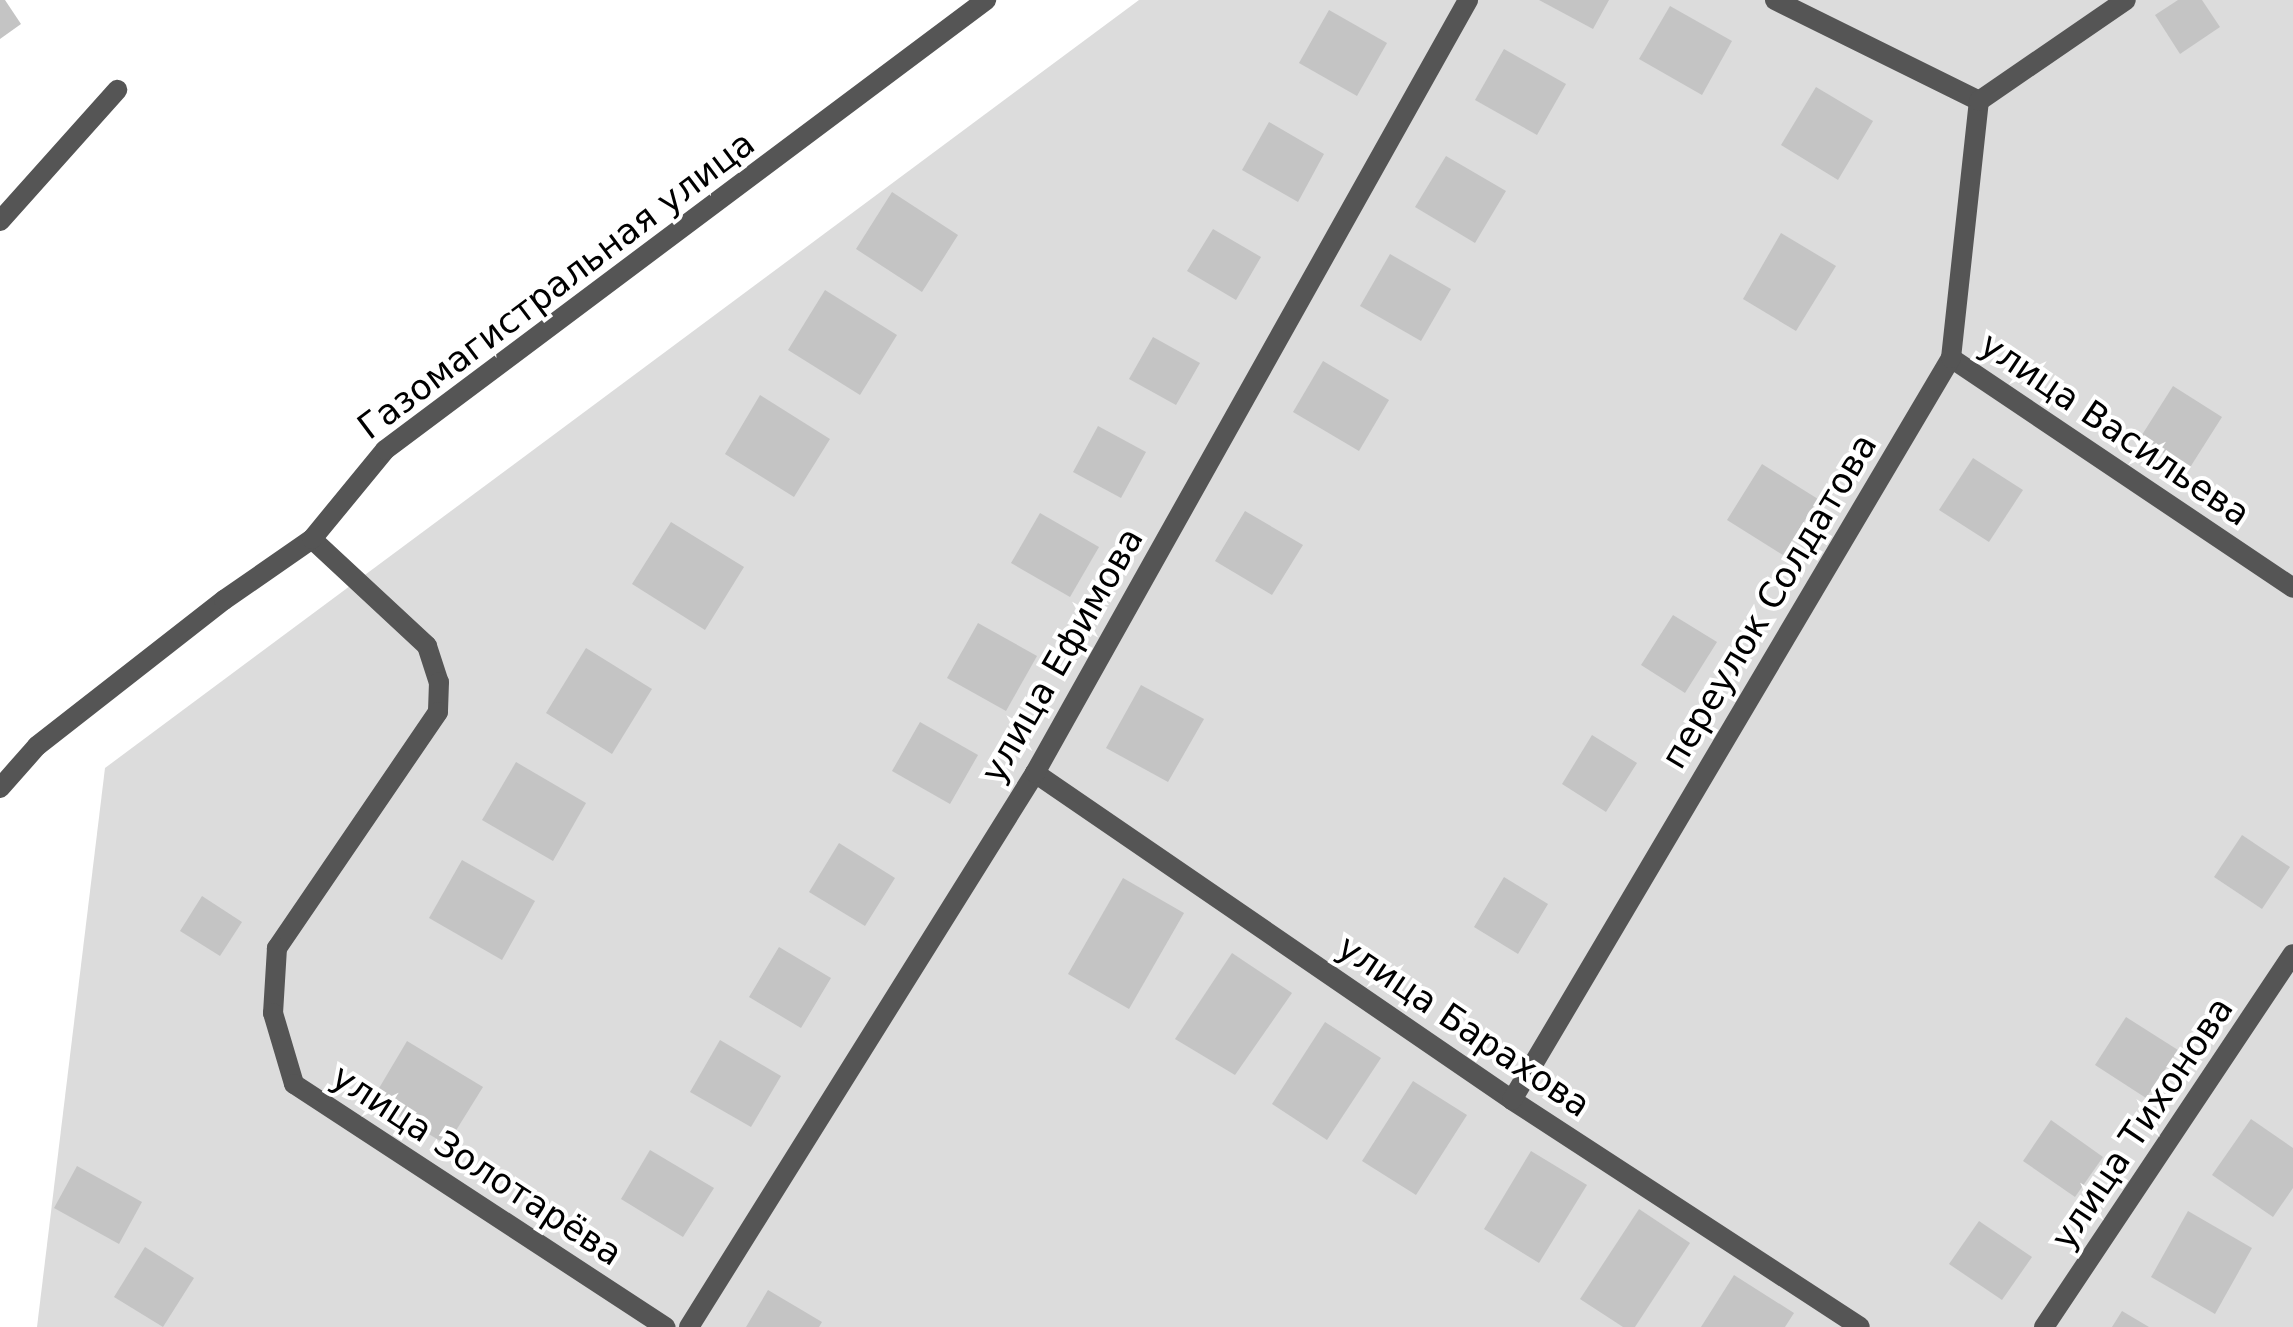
<!DOCTYPE html>
<meta charset="utf-8">
<style>
body{margin:0}
#map{position:relative;width:2293px;height:1327px;overflow:hidden;background:#fff;font-family:"DejaVu Sans",sans-serif}
div>[style]{position:absolute}
[style*='--x']{left:calc(var(--x)*1px);top:calc(var(--y)*1px);width:calc(var(--w)*1px);rotate:calc(var(--a)*1deg)}
.green>*{inset:0;background:#dcdcdc}
.building>*{inset:0;background:#c4c4c4}
.street>*{height:20px;margin:-10px;padding:0 10px;transform-origin:10px;border-radius:10px;background:#555}
span{translate:-50% -50%;white-space:nowrap;text-align:center;line-height:1.15;-webkit-text-stroke:8px #fff;paint-order:stroke}
.street-label{font-size:35px;color:#000}
</style>
<div id="map">
<div class="green">
<i style="clip-path:polygon(1139px 0,2293px 0,2293px 1327px,37px 1327px,105px 768px)"></i>
</div>
<div class="building">
<i style="clip-path:polygon(0 0,5px 0,21px 24px,0 39px)"></i>
<i style="clip-path:polygon(1539px 0,1609px 0,1593px 29px)"></i>
<i style="clip-path:polygon(2178px 0,2202px 0,2220px 27px,2180px 54px,2155px 15px)"></i>
<i style="clip-path:polygon(1670px 6px,1732px 41px,1702px 95px,1639px 59px)"></i>
<i style="clip-path:polygon(1329px 10px,1387px 43px,1357px 96px,1299px 63px)"></i>
<i style="clip-path:polygon(1504px 49px,1566px 84px,1537px 135px,1475px 100px)"></i>
<i style="clip-path:polygon(1816px 87px,1873px 121px,1838px 180px,1781px 145px)"></i>
<i style="clip-path:polygon(1269px 122px,1324px 154px,1298px 202px,1242px 170px)"></i>
<i style="clip-path:polygon(1446px 156px,1506px 191px,1475px 243px,1415px 207px)"></i>
<i style="clip-path:polygon(892px 192px,958px 235px,922px 292px,856px 249px)"></i>
<i style="clip-path:polygon(1213px 229px,1261px 257px,1236px 300px,1187px 271px)"></i>
<i style="clip-path:polygon(1781px 233px,1836px 266px,1796px 331px,1743px 299px)"></i>
<i style="clip-path:polygon(1390px 254px,1451px 289px,1421px 341px,1360px 306px)"></i>
<i style="clip-path:polygon(825px 290px,897px 335px,860px 395px,788px 350px)"></i>
<i style="clip-path:polygon(1153px 337px,1200px 363px,1176px 405px,1129px 379px)"></i>
<i style="clip-path:polygon(1323px 361px,1389px 400px,1359px 451px,1293px 412px)"></i>
<i style="clip-path:polygon(2173px 386px,2222px 417px,2189px 469px,2140px 438px)"></i>
<i style="clip-path:polygon(760px 395px,830px 439px,794px 497px,725px 454px)"></i>
<i style="clip-path:polygon(1098px 426px,1146px 452px,1121px 498px,1073px 472px)"></i>
<i style="clip-path:polygon(1973px 458px,2023px 490px,1989px 542px,1939px 510px)"></i>
<i style="clip-path:polygon(1762px 464px,1818px 499px,1783px 555px,1727px 520px)"></i>
<i style="clip-path:polygon(1245px 511px,1303px 545px,1272px 595px,1215px 561px)"></i>
<i style="clip-path:polygon(1040px 513px,1099px 547px,1070px 597px,1011px 563px)"></i>
<i style="clip-path:polygon(671px 522px,744px 567px,705px 630px,632px 584px)"></i>
<i style="clip-path:polygon(1673px 615px,1717px 642px,1685px 693px,1641px 665px)"></i>
<i style="clip-path:polygon(978px 623px,1037px 656px,1006px 711px,947px 678px)"></i>
<i style="clip-path:polygon(586px 648px,652px 689px,612px 754px,546px 713px)"></i>
<i style="clip-path:polygon(1141px 685px,1204px 719px,1168px 782px,1106px 748px)"></i>
<i style="clip-path:polygon(920px 722px,978px 755px,950px 804px,892px 771px)"></i>
<i style="clip-path:polygon(1592px 735px,1637px 763px,1606px 812px,1562px 784px)"></i>
<i style="clip-path:polygon(516px 762px,586px 803px,553px 861px,482px 820px)"></i>
<i style="clip-path:polygon(2242px 835px,2290px 867px,2262px 909px,2214px 877px)"></i>
<i style="clip-path:polygon(839px 843px,895px 878px,865px 926px,809px 892px)"></i>
<i style="clip-path:polygon(462px 860px,535px 901px,502px 960px,429px 918px)"></i>
<i style="clip-path:polygon(1504px 877px,1548px 904px,1518px 954px,1474px 927px)"></i>
<i style="clip-path:polygon(1123px 878px,1184px 913px,1129px 1009px,1068px 974px)"></i>
<i style="clip-path:polygon(202px 896px,242px 922px,220px 956px,180px 931px)"></i>
<i style="clip-path:polygon(779px 947px,831px 978px,801px 1028px,749px 997px)"></i>
<i style="clip-path:polygon(1232px 953px,1292px 993px,1235px 1075px,1175px 1039px)"></i>
<i style="clip-path:polygon(2126px 1017px,2178px 1050px,2146px 1098px,2095px 1065px)"></i>
<i style="clip-path:polygon(1325px 1022px,1381px 1058px,1327px 1140px,1272px 1104px)"></i>
<i style="clip-path:polygon(720px 1040px,781px 1076px,751px 1127px,690px 1092px)"></i>
<i style="clip-path:polygon(407px 1041px,483px 1087px,447px 1145px,372px 1100px)"></i>
<i style="clip-path:polygon(1413px 1081px,1467px 1115px,1416px 1195px,1362px 1161px)"></i>
<i style="clip-path:polygon(2251px 1119px,2293px 1148px,2293px 1188px,2273px 1217px,2212px 1175px)"></i>
<i style="clip-path:polygon(2051px 1120px,2103px 1157px,2075px 1197px,2023px 1161px)"></i>
<i style="clip-path:polygon(650px 1150px,714px 1188px,683px 1237px,621px 1199px)"></i>
<i style="clip-path:polygon(1531px 1151px,1587px 1185px,1539px 1263px,1484px 1229px)"></i>
<i style="clip-path:polygon(77px 1166px,142px 1202px,119px 1244px,54px 1208px)"></i>
<i style="clip-path:polygon(1639px 1209px,1690px 1243px,1635px 1327px,1623px 1327px,1580px 1299px)"></i>
<i style="clip-path:polygon(2188px 1211px,2252px 1248px,2215px 1314px,2151px 1277px)"></i>
<i style="clip-path:polygon(1979px 1221px,2032px 1257px,2002px 1300px,1949px 1264px)"></i>
<i style="clip-path:polygon(145px 1247px,194px 1278px,163px 1327px,114px 1297px)"></i>
<i style="clip-path:polygon(1734px 1275px,1794px 1313px,1785px 1327px,1701px 1327px)"></i>
<i style="clip-path:polygon(768px 1290px,822px 1322px,819px 1327px,746px 1327px)"></i>
<i style="clip-path:polygon(2122px 1311px,2149px 1327px,2112px 1327px)"></i>
</div>
<div class="street">
<i style="--x:1775;--y:0;--w:228;--a:26.3"></i>
<i style="--x:0;--y:221;--w:176;--a:-48.2"></i>
<i style="--x:1951;--y:358;--w:412;--a:33.9"></i>
<i style="--x:312;--y:539;--w:157;--a:42.9"></i>
<i style="--x:427;--y:646;--w:38;--a:72"></i>
<i style="--x:439;--y:682;--w:30;--a:92"></i>
<i style="--x:438;--y:712;--w:286;--a:124.3"></i>
<i style="--x:277;--y:948;--w:65;--a:93.5"></i>
<i style="--x:273;--y:1013;--w:74;--a:73.5"></i>
<i style="--x:294;--y:1084;--w:444;--a:33.2"></i>
<i style="--x:1035;--y:773;--w:578;--a:34.43"></i>
<i style="--x:1512;--y:1100;--w:415;--a:33.1"></i>
<i style="--x:0;--y:788;--w:56;--a:-48.6"></i>
<i style="--x:37;--y:746;--w:237;--a:-38"></i>
<i style="--x:224;--y:600;--w:107;--a:-34.7"></i>
<i style="--x:312;--y:539;--w:115;--a:-50.6"></i>
<i style="--x:385;--y:450;--w:751;--a:-36.82"></i>
<i style="--x:1512;--y:1100;--w:862;--a:-59.39"></i>
<i style="--x:1951;--y:358;--w:259;--a:-83.8"></i>
<i style="--x:1979;--y:101;--w:178;--a:-34.5"></i>
<i style="--x:689;--y:1327;--w:653;--a:-58.01"></i>
<i style="--x:1035;--y:773;--w:886;--a:-60.74"></i>
<i style="--x:2044;--y:1327;--w:448;--a:-56.3"></i>
</div>
<div class="street-label">
<span style="left:556px;top:285px;rotate:-37deg">Газомагистральная улица</span>
<span style="left:2115px;top:429px;rotate:34deg">улица Васильева</span>
<span style="left:1769px;top:601px;rotate:-59deg">переулок Солдатова</span>
<span style="left:1062px;top:655px;rotate:-60deg">улица Ефимова</span>
<span style="left:1464px;top:1026px;rotate:34deg">улица Барахова</span>
<span style="left:2142px;top:1123px;rotate:-56deg">улица Тихонова</span>
<span style="left:477px;top:1165px;rotate:33deg">улица Золотарёва</span>
</div>
</div>
